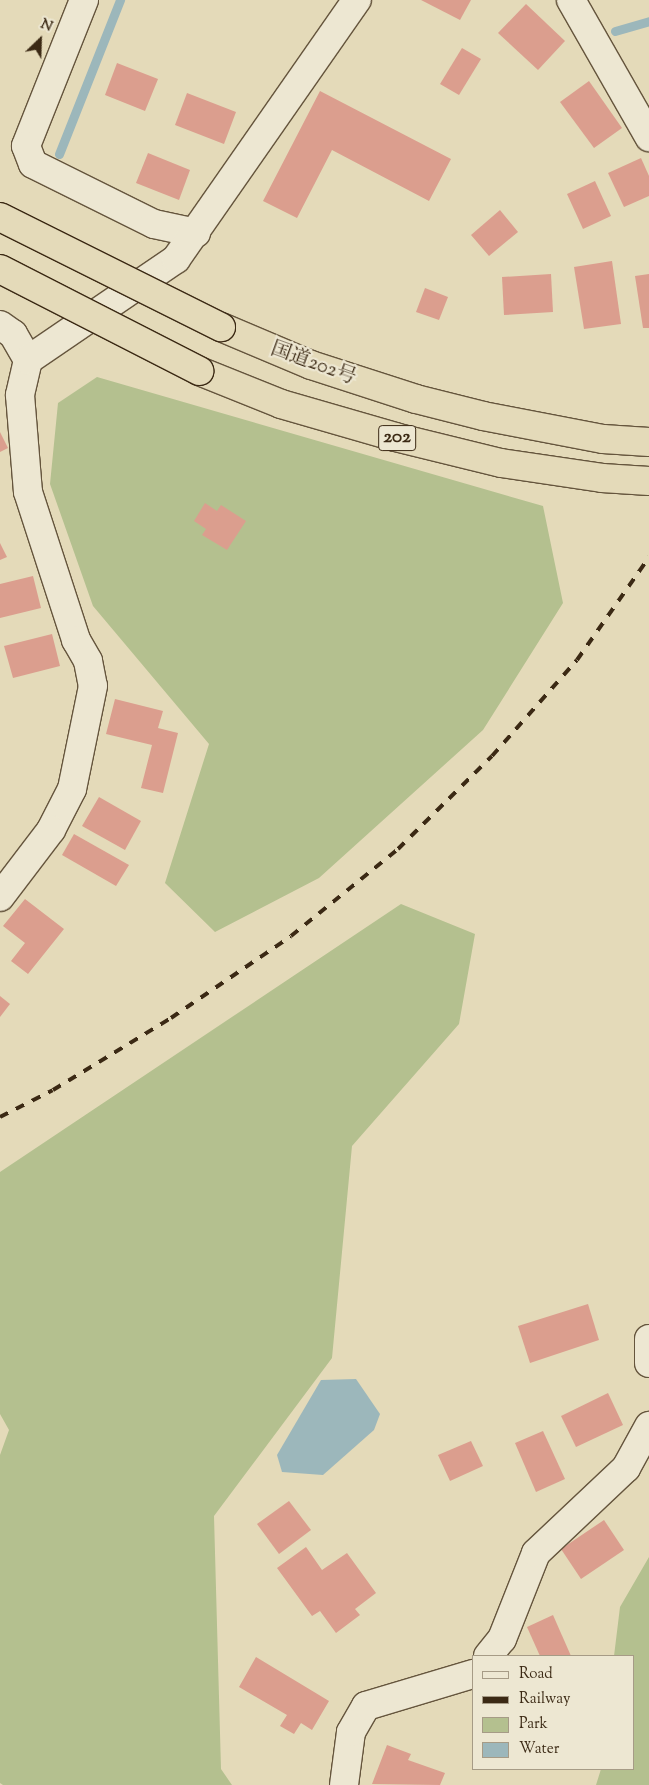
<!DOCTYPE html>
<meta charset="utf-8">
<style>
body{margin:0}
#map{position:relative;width:649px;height:1785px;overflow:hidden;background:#e4dab9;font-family:"Sorts Mill Goudy","Noto Serif JP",serif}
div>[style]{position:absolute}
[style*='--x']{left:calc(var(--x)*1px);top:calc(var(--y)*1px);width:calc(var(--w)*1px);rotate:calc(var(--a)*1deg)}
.green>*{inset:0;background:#b4c08f}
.water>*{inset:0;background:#9cb7bb}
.stream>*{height:9px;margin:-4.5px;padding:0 4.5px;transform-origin:4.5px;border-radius:4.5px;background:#9cb7bb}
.building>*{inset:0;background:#db9e8e}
.roads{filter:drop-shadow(1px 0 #65553d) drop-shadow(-1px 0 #65553d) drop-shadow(0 1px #65553d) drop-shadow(0 -1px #65553d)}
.minor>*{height:28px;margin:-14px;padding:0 14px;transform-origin:14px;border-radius:14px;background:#ede7d2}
.highway>*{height:28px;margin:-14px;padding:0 14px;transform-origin:14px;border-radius:14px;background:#e4dab9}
.rail>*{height:4px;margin-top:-2px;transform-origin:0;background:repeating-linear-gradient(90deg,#3b2914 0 9px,transparent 0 18px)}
.bridges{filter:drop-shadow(1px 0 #3b2914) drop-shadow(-1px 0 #3b2914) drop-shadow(0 1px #3b2914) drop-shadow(0 -1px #3b2914)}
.highway-bridge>*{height:28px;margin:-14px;padding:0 14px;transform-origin:14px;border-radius:14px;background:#e4dab9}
span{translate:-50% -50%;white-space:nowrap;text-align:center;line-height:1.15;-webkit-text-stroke:4.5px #ede7d2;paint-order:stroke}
.shield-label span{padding:1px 4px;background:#ede7d2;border:1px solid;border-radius:4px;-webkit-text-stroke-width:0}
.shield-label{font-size:19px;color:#3b2914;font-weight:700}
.street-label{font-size:20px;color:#3b2914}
.legend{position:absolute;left:472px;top:1655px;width:162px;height:115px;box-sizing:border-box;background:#ede7d2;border:1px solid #a69b86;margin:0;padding:6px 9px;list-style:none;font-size:15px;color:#3b2914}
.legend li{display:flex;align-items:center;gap:10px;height:25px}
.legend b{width:25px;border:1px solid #a69b86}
.north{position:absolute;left:15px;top:15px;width:50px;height:50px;-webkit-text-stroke:4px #ede7d2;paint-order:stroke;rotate:24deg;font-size:14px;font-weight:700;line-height:20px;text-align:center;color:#3b2914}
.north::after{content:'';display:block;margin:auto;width:18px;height:22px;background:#3b2914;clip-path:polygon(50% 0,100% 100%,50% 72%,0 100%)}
</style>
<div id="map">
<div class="green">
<i style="clip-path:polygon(97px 377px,543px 506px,563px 603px,483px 730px,319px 878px,215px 932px,165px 883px,209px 744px,93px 606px,50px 484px,58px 403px)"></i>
<i style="clip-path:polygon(401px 904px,475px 934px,459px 1024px,352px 1146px,332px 1358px,214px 1516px,221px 1769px,232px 1785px,3px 1785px,0 1783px,0 1455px,9px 1430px,0 1414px,0 1172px)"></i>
<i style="clip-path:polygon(649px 1557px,649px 1785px,596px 1785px,601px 1769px,633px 1769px,633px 1656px,614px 1656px,620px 1607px)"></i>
</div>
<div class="water">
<i style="clip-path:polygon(356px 1379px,380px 1414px,374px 1430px,323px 1475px,282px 1472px,277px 1455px,321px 1380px)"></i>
</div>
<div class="stream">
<i style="--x:615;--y:31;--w:35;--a:-16"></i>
<i style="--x:59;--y:154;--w:166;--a:-68.4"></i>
</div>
<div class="building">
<i style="clip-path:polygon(421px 0,471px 0,460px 20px)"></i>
<i style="clip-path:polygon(526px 4px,565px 41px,538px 70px,498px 33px)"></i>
<i style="clip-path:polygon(462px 48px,481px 59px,459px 95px,440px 84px)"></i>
<i style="clip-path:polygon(117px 63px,158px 79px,145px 111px,105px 95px)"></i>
<i style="clip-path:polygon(589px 81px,622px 128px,594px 148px,560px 102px)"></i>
<i style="clip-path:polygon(320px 91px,451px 159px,429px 201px,332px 150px,297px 218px,263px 201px)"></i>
<i style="clip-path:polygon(187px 93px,236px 112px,224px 144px,175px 125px)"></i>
<i style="clip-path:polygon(148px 153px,190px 170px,179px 200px,136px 183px)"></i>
<i style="clip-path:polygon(641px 158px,649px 176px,649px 196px,624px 207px,608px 173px)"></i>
<i style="clip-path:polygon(595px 181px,611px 216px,583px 229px,567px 194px)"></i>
<i style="clip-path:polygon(500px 210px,518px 232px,489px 256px,471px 235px)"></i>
<i style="clip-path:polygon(612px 261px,621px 324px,584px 329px,574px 267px)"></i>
<i style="clip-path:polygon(551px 274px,553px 312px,504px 315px,502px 277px)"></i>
<i style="clip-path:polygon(649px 274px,649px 328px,643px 328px,635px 276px)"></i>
<i style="clip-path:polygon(425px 288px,448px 297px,439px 320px,416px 312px)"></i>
<i style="clip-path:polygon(0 432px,8px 448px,0 452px)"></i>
<i style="clip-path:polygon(205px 503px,217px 511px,221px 505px,246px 521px,227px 550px,202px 535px,206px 529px,194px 521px)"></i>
<i style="clip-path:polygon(0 543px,7px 557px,0 560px)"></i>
<i style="clip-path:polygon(33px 576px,41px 608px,0 618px,0 584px)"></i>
<i style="clip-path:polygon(52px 634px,60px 666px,13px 678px,4px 646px)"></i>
<i style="clip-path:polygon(115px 699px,163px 711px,158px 728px,178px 733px,163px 793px,141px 788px,152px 745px,106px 734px)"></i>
<i style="clip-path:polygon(99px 797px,141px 821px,125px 850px,82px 826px)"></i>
<i style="clip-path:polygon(74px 834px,129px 865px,116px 886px,62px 855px)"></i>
<i style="clip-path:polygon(25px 899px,64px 929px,28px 974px,11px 961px,25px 943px,3px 926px)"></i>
<i style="clip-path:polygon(0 996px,10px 1004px,0 1017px)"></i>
<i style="clip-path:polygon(588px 1304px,599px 1340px,530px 1363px,518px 1326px)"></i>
<i style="clip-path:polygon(608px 1393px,623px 1425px,576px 1447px,561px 1416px)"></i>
<i style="clip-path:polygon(543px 1431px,565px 1479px,536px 1492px,515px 1443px)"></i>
<i style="clip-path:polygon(471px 1441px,483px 1466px,450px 1481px,438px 1455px)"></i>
<i style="clip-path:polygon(289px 1501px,311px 1530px,279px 1554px,257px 1524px)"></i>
<i style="clip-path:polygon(604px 1520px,624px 1550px,581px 1579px,561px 1549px)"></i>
<i style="clip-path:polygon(306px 1547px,322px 1570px,347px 1553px,376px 1593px,355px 1609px,360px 1615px,336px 1633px,320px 1611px,312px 1616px,277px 1568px)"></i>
<i style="clip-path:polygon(553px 1615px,571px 1656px,540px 1656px,527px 1627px)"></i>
<i style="clip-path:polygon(256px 1657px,329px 1701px,312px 1730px,301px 1723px,294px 1734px,280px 1726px,287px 1715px,239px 1687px)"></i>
<i style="clip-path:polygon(387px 1745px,411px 1754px,408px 1760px,445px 1773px,440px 1785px,372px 1784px)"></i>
</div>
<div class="roads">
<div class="minor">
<i style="--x:84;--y:0;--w:157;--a:111.7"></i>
<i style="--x:26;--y:146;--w:19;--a:69"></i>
<i style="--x:33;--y:164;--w:135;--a:26.4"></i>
<i style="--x:154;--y:224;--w:43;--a:12.1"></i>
<i style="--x:571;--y:0;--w:158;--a:60.3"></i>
<i style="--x:0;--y:325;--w:16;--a:35"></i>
<i style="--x:13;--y:334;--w:30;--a:60"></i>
<i style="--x:28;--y:360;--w:36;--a:103"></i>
<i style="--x:20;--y:395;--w:97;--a:85.3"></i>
<i style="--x:28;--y:492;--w:156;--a:72"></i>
<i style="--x:76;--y:640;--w:24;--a:60"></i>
<i style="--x:88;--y:661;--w:25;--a:79"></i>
<i style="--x:93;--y:686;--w:105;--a:101.5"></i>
<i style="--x:72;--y:789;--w:46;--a:117.1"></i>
<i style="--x:51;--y:830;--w:84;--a:127.3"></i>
<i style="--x:28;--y:360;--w:179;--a:-34.3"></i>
<i style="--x:176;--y:259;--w:316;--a:-55.1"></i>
<i style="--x:649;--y:1339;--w:24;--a:90"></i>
<i style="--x:488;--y:1656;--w:22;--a:-51"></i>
<i style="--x:502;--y:1639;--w:92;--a:-68.4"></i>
<i style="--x:536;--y:1553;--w:124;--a:-43.4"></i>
<i style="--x:626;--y:1468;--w:48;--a:-61.3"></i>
<i style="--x:344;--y:1785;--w:53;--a:-82.5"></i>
<i style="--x:351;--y:1732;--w:30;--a:-60"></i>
<i style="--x:366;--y:1706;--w:112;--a:-16.7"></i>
</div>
<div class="highway">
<i style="--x:221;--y:327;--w:98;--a:22.9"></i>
<i style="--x:311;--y:365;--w:110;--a:17.9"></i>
<i style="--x:416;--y:399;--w:69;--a:14.2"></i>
<i style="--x:483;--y:416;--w:122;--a:10.9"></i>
<i style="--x:603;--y:439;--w:46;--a:3.7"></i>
<i style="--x:199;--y:371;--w:88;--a:21.9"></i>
<i style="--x:281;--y:404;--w:119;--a:16.1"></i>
<i style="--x:395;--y:437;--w:109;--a:13.8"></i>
<i style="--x:501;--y:463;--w:102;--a:8.4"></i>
<i style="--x:602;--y:478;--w:47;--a:3.7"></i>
</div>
</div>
<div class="rail">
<i style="--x:0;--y:1117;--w:59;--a:-27"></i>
<i style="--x:53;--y:1090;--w:138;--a:-31.4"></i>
<i style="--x:171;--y:1018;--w:145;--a:-34.3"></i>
<i style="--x:291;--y:936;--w:138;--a:-39.1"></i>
<i style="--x:398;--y:849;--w:132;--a:-44.7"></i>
<i style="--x:492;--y:756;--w:128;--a:-48.5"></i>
<i style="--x:577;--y:660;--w:126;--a:-55"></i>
</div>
<div class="bridges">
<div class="highway-bridge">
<i style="--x:0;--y:217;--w:247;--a:26.5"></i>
<i style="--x:0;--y:269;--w:224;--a:27.1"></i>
</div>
</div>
<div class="shield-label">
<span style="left:397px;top:438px">202</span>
</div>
<div class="street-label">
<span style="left:313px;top:364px;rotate:20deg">国道202号</span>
</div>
<ul class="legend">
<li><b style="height:6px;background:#ede7d2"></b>Road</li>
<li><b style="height:6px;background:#3b2914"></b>Railway</li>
<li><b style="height:14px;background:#b4c08f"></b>Park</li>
<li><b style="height:14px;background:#9cb7bb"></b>Water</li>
</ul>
<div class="north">N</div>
</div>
